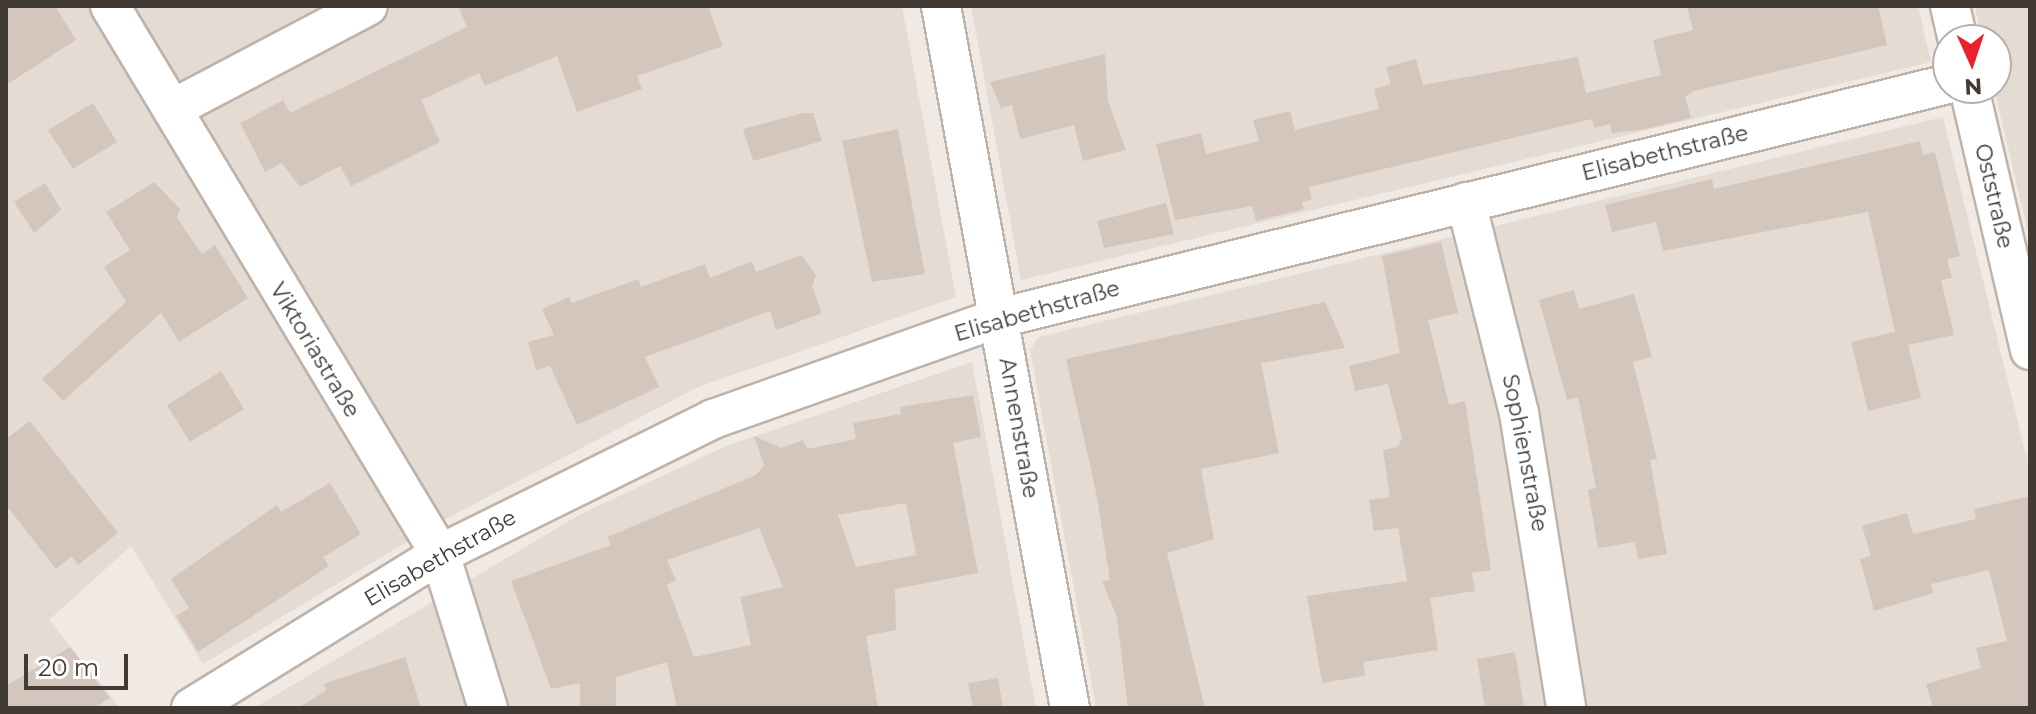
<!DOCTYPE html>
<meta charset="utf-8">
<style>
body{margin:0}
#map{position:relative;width:2036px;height:714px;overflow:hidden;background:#f1eae4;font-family:Montserrat,sans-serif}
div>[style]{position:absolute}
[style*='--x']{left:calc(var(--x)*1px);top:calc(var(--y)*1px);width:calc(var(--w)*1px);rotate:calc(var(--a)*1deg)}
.residential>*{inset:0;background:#e4dbd2}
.building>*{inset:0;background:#d5c6bd}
.roads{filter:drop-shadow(2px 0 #beb3aa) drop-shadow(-2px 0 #beb3aa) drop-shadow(0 2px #beb3aa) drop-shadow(0 -2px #beb3aa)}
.minor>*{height:38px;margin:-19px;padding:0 19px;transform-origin:19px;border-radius:19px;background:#fff}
span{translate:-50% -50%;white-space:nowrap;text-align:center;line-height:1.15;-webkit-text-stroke:6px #fff;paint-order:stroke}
.street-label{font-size:22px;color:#423a34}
.frame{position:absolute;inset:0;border:8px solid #423a34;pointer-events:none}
.north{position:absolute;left:1932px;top:24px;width:80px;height:80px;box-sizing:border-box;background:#fff;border:2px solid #b3b0ae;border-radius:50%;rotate:177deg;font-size:22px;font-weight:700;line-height:32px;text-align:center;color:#423a34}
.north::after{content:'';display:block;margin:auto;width:28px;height:36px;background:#ec1f2c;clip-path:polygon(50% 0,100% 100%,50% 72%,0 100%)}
.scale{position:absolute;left:24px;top:654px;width:104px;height:36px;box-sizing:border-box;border:4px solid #423a34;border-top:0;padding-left:10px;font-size:24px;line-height:28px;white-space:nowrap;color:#423a34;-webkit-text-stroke:6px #fff;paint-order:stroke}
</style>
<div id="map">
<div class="residential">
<i style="clip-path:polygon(6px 6px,902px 6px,956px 297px,698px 387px,440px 522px,203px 664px,131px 546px,49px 620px,120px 708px,6px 708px)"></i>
<i style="clip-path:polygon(971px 6px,1918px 6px,1931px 62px,1021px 280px)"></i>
<i style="clip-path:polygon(1975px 6px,2030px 6px,2030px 240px,1994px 88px,1996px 40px,1982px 40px)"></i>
<i style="clip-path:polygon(1943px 117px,2030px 472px,2030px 708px,1096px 708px,1030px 350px,1039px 337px)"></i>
<i style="clip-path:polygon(972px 362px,1036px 708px,254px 708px,581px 514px,726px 446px)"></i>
</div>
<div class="building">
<i style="clip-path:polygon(6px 6px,55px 6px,76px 40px,6px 85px)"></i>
<i style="clip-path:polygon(458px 6px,708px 6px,723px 46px,637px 76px,642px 89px,577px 112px,557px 56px,485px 86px,479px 73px,421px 100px,440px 142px,351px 186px,340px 166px,300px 187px,282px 163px,265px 172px,240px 123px,283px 100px,290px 113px,467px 27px)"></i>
<i style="clip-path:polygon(1687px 6px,1878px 6px,1887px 45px,1694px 91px,1685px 97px,1691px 118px,1641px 130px,1612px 133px,1610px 124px,1594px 128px,1592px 119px,1309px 187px,1312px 199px,1302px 202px,1304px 209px,1256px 221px,1252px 206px,1175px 220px,1156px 144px,1201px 133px,1206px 154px,1259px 141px,1253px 120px,1290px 111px,1295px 130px,1379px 109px,1374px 89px,1391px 84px,1386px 67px,1416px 59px,1423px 85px,1578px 57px,1586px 93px,1661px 75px,1653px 40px,1693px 30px)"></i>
<i style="clip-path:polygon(1105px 54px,1108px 101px,1126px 150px,1083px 161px,1074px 125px,1020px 139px,1012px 105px,1001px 108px,990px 82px)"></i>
<i style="clip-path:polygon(93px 103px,117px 142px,73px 169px,48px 130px)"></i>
<i style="clip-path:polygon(803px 113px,813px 113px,822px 141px,753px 161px,743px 129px)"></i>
<i style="clip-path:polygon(898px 129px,925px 274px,872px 282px,842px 141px)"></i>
<i style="clip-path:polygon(1920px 141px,1923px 155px,1935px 152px,1960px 256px,1947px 259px,1952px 278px,1941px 280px,1954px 335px,1908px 345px,1921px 398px,1868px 411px,1851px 342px,1895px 332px,1868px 212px,1663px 251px,1656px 222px,1612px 232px,1605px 205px,1712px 179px,1714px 189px)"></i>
<i style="clip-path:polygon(154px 182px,180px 209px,177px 218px,202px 254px,215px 245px,248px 298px,179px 342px,161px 313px,63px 401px,42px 379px,126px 302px,104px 267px,130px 250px,106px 212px)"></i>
<i style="clip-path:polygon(45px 183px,61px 210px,34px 233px,14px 202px)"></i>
<i style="clip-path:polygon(1166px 203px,1174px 234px,1104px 248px,1097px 221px)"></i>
<i style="clip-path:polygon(1441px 242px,1458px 313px,1428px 320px,1449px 405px,1465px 401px,1491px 570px,1472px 573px,1475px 591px,1430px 598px,1438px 650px,1363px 662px,1365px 676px,1322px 683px,1307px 596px,1407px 581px,1398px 528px,1374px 531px,1369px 500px,1390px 497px,1383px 450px,1398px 447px,1402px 438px,1388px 384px,1355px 391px,1349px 366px,1400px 353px,1382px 256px)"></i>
<i style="clip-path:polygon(801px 255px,816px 275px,812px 286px,822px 313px,776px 330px,770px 311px,645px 357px,659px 387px,577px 425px,550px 366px,536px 370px,528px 342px,554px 335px,542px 309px,569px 297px,572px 303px,638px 279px,641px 287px,705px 264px,710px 278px,752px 261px,756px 272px)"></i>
<i style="clip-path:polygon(1574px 290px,1579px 309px,1634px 294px,1652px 357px,1633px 362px,1657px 459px,1650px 460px,1667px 554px,1638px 559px,1635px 542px,1598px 548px,1588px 490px,1596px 488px,1578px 397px,1567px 400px,1539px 300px)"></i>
<i style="clip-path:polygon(1325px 302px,1345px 348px,1261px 363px,1279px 453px,1201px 469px,1214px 539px,1167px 553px,1205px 708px,1128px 708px,1117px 617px,1102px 581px,1110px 580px,1096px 492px,1066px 359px)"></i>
<i style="clip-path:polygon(221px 371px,244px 409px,190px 442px,167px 405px)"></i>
<i style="clip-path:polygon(evenodd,973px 395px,981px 437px,953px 443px,978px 573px,895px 589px,896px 630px,866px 636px,878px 708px,677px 708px,667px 662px,616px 677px,616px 708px,580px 708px,580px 683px,551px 689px,511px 581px,611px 545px,607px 537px,756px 475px,764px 465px,754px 436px,781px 448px,803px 440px,807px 449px,856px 439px,853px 423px,901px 414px,900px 407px,973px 395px,906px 503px,916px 555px,856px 567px,838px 515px,906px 503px,973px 395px,759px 528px,783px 587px,740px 597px,751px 645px,694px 657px,667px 585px,676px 580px,667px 560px,759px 528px)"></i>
<i style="clip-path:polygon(30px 421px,118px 533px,78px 565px,72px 556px,56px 569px,6px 505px,6px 439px)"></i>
<i style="clip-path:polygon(330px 483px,361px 534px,323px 557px,329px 566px,198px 652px,176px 616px,189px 608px,171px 579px,277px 505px,281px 512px)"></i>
<i style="clip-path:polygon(2030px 496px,2030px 708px,1933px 708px,1926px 684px,1981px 668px,1976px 648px,2007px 641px,1989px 570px,1931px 584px,1933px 593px,1874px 611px,1860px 559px,1871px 556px,1862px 526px,1907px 513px,1913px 534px,1976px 519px,1974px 509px)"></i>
<i style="clip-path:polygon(70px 647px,110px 698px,94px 708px,6px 708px,6px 686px)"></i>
<i style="clip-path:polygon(1515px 652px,1524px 708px,1485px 708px,1477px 659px)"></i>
<i style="clip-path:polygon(405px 657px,421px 708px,298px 708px,327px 690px,323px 684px)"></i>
<i style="clip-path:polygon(998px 678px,1003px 708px,973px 708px,968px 683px)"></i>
</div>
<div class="roads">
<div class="minor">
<i style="--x:110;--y:6;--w:640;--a:58.94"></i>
<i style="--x:440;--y:554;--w:161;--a:72.7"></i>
<i style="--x:941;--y:6;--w:714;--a:79.59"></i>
<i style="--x:1950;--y:6;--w:35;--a:77"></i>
<i style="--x:1969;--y:88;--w:269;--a:76.9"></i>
<i style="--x:172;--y:109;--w:221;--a:-27.7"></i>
<i style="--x:1466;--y:202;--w:218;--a:75.9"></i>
<i style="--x:1519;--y:413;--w:299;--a:80.9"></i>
<i style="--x:191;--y:708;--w:293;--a:-31.7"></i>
<i style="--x:440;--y:554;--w:305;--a:-26.3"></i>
<i style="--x:713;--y:419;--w:303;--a:-19.5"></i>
<i style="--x:999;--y:318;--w:977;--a:-13.85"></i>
</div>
</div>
<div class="street-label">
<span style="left:1665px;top:153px;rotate:-14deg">Elisabethstraße</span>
<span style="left:1994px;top:196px;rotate:77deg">Oststraße</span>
<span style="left:1037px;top:311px;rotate:-16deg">Elisabethstraße</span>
<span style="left:315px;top:350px;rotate:59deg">Viktoriastraße</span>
<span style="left:1019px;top:428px;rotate:80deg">Annenstraße</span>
<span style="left:1525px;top:453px;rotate:79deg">Sophienstraße</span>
<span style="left:440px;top:558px;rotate:-30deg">Elisabethstraße</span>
</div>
<div class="frame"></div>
<div class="north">N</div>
<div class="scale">20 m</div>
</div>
